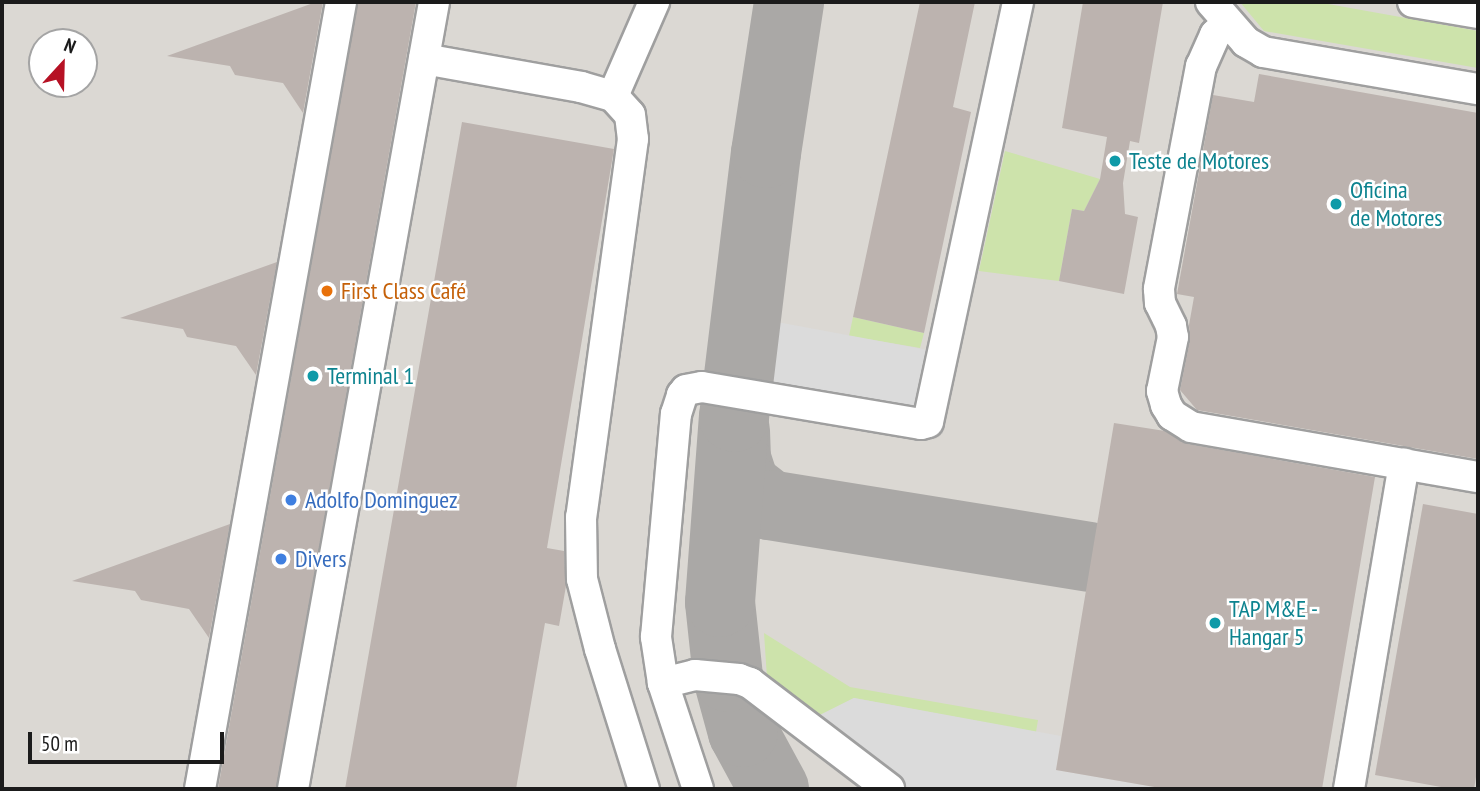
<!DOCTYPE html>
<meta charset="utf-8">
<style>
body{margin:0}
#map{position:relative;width:1480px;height:791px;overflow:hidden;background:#ece7e2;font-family:"PT Sans Narrow",sans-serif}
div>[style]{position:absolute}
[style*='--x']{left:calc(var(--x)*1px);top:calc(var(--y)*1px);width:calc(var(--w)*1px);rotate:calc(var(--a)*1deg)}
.airport>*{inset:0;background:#dbd8d3}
.grass>*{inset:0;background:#cde3ab}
.parking>*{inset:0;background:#dbdbdb}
.taxiway>*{height:70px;margin:-35px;padding:0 35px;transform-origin:35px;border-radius:35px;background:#aaa8a6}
.building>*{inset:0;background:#bcb3af}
.roads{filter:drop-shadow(2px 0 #9f9f9f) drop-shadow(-2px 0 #9f9f9f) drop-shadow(0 2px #9f9f9f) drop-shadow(0 -2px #9f9f9f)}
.minor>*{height:30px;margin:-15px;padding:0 15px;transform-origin:15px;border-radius:15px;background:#fff}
.dots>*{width:19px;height:19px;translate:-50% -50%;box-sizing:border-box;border:4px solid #fff;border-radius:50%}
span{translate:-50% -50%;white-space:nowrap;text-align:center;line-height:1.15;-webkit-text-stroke:5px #fff;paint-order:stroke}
.culture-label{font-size:24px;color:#0d838f}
.left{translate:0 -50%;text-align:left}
.food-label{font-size:24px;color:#c56008}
.shop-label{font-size:24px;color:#366cbe}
.frame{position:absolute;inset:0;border:4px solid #1b1b1b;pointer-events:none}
.north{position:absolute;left:28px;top:28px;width:70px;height:70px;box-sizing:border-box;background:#fff;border:2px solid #a4a4a4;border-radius:50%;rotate:22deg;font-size:19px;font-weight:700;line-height:28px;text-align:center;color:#1b1b1b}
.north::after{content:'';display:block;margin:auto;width:24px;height:32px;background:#b61124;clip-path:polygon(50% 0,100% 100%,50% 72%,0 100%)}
.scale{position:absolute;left:28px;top:732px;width:196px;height:32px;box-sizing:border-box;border:4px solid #1b1b1b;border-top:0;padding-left:9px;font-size:21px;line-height:24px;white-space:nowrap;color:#1b1b1b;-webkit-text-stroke:5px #fff;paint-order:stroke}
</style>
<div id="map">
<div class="airport">
<i style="clip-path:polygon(evenodd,2px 2px,1478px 2px,1478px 789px,2px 789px,2px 2px,42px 42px,84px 42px,84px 84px,42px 84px,42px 42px)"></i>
</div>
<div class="grass">
<i style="clip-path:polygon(1240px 2px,1317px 2px,1478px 31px,1478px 68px,1264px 31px)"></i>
<i style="clip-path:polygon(1005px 151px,1100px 179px,1084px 211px,1072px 209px,1059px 281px,979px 271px)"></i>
<i style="clip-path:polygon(853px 317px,924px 333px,920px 348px,849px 336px)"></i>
<i style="clip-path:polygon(764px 633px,850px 687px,1038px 720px,1036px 732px,854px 698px,820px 715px,767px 678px)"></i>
</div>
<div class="parking">
<i style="clip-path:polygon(777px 322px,944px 353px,930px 418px,768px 398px)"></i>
<i style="clip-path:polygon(854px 698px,1061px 736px,1056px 770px,1166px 789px,869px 789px,837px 764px,820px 715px)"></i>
</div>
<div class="taxiway">
<i style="--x:735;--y:431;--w:28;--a:88"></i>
<i style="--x:736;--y:459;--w:28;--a:72"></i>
<i style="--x:745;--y:486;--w:31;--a:38"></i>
<i style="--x:769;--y:505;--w:325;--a:9.2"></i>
<i style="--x:774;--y:789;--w:65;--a:-118.5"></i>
<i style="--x:743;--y:732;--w:57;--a:-105.3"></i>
<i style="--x:728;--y:677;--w:75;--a:-96.1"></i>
<i style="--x:720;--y:602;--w:186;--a:-85.7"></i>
<i style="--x:734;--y:417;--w:266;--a:-83.1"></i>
<i style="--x:766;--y:153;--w:153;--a:-81.3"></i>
</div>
<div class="building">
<i style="clip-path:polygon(316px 2px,323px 2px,303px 113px,283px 83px,235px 75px,230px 66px,167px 56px)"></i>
<i style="clip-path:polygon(358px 2px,416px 2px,276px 789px,218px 789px)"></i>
<i style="clip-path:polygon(920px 2px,975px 2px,953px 107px,971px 112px,924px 333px,853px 317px)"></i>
<i style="clip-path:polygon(1083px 2px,1163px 2px,1139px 143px,1130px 141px,1123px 183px,1125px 214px,1138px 217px,1124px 294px,1059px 281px,1072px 209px,1084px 211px,1100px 179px,1107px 137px,1062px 128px)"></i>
<i style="clip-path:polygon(1259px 74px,1478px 113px,1478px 459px,1197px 410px,1180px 390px,1190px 340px,1189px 325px,1194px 297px,1177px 294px,1213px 95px,1254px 102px)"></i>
<i style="clip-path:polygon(462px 122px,614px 149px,547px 548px,564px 551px,566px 586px,559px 626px,545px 623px,516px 789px,345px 789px)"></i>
<i style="clip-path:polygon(277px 262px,256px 375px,236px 346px,187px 337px,183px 329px,120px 318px)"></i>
<i style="clip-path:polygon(1114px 423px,1165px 431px,1188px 444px,1375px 477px,1322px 789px,1166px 789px,1056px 770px)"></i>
<i style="clip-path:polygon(1423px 504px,1478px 514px,1478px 765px,1474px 789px,1452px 789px,1375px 775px)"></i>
<i style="clip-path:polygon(230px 524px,209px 638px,189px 609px,141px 600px,135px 591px,72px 581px)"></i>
</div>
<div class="roads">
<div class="minor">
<i style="--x:1211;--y:2;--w:53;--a:48.8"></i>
<i style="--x:1246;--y:42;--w:20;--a:30"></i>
<i style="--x:1263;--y:52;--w:218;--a:9.8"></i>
<i style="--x:1413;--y:2;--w:66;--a:9.6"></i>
<i style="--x:1228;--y:22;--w:18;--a:135"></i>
<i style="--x:1215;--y:35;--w:34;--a:114"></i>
<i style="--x:1201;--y:66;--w:227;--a:100.7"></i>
<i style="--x:1159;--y:289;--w:14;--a:86"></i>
<i style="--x:1160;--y:303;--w:25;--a:64"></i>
<i style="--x:1171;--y:326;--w:11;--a:80"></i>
<i style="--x:1173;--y:337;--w:55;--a:101.5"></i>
<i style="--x:1162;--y:391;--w:15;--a:74"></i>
<i style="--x:1166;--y:405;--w:12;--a:59"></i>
<i style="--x:1172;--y:415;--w:22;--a:32"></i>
<i style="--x:1191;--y:427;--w:291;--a:9.9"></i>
<i style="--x:424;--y:59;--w:159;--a:10.1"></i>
<i style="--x:581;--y:87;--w:33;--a:16"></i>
<i style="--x:613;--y:96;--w:25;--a:48"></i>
<i style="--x:630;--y:115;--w:24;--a:83"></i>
<i style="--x:633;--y:139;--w:382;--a:97.8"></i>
<i style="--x:581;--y:517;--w:62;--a:89.1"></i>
<i style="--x:582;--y:579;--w:72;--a:75.6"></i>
<i style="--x:600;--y:649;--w:147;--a:72.6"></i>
<i style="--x:613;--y:96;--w:103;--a:-66.4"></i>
<i style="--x:663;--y:683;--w:47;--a:-98.7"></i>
<i style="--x:656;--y:637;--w:224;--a:-84.9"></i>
<i style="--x:676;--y:414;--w:20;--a:-72"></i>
<i style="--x:682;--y:395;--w:6;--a:-51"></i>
<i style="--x:686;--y:390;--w:16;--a:-11"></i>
<i style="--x:702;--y:387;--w:222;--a:9.6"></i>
<i style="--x:921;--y:424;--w:7;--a:-16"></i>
<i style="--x:928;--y:422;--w:430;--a:-77.9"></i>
<i style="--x:200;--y:789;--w:800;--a:-79.84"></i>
<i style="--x:293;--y:789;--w:800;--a:-79.84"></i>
<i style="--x:698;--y:789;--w:112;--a:-108.3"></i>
<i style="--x:663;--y:683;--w:33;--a:-14"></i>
<i style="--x:695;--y:675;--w:44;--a:5.2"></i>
<i style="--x:739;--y:679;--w:12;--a:20"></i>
<i style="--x:750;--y:683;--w:175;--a:37.3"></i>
<i style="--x:1349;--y:789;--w:330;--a:-80.4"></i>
</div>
</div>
<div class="dots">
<i style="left:1115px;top:161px;background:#0f9aa8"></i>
<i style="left:1336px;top:204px;background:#0f9aa8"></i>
<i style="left:327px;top:291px;background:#e8710a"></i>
<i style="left:313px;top:376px;background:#0f9aa8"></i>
<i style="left:291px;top:500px;background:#3f7fe0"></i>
<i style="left:281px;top:559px;background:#3f7fe0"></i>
<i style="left:1215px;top:623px;background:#0f9aa8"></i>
</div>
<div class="culture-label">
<span class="left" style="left:1129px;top:161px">Teste de Motores</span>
<span class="left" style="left:1350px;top:204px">Oficina<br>de Motores</span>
<span class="left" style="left:327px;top:376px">Terminal 1</span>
<span class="left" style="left:1229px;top:623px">TAP M&amp;E -<br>Hangar 5</span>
</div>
<div class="food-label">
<span class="left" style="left:341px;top:291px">First Class Café</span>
</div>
<div class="shop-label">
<span class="left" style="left:305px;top:500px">Adolfo Dominguez</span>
<span class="left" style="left:295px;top:559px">Divers</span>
</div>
<div class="frame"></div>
<div class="north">N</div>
<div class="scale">50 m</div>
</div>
